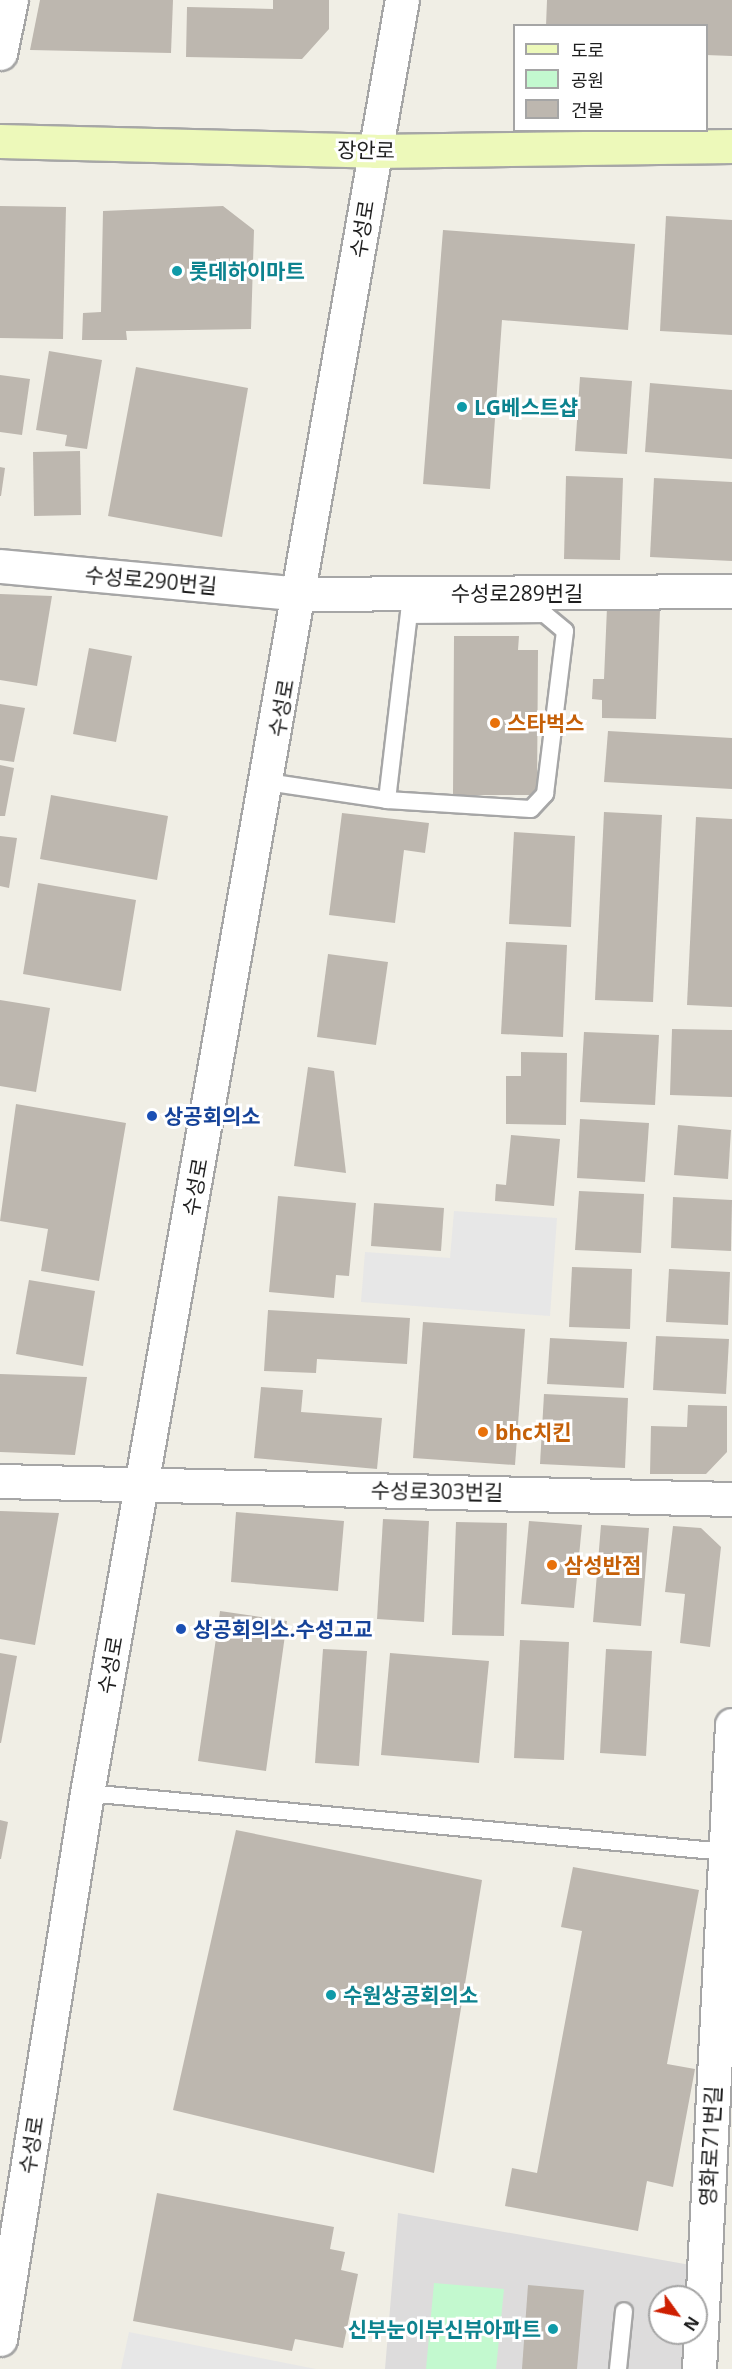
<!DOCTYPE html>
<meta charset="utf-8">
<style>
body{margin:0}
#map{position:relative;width:732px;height:2369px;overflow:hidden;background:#f0eee5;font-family:"Open Sans","Noto Sans KR",sans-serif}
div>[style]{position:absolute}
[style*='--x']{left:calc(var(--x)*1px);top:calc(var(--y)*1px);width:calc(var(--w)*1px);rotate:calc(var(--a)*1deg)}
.residential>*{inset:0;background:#dddcdc}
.park>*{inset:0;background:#c3f9cf}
.parking>*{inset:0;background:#e7e7e7}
.building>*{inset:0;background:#bdb7af}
.roads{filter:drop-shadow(2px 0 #a6a6a6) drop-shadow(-2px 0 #a6a6a6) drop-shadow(0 2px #a6a6a6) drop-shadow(0 -2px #a6a6a6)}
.service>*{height:16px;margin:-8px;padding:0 8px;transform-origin:8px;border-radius:8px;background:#fff}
.minor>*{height:33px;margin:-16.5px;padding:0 16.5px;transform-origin:16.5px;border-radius:16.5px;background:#fff}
.tertiary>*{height:33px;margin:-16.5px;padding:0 16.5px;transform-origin:16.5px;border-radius:16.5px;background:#fff}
.secondary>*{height:33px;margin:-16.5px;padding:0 16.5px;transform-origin:16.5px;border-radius:16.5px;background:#edf9ba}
.dots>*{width:16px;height:16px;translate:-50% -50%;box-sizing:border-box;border:3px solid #fff;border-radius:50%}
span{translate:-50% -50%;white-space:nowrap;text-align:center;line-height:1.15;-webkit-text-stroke:6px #fff;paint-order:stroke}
.street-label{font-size:21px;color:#1f1f1f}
.culture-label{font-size:21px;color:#0d838f;font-weight:700}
.left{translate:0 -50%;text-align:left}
.right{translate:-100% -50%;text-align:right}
.food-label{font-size:21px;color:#c56008;font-weight:700}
.transit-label{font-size:21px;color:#164399;font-weight:700}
.legend{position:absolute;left:513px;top:24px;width:195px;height:108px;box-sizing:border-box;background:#fff;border:2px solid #a5a5a5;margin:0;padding:8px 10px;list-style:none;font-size:18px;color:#1f1f1f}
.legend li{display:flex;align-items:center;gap:12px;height:30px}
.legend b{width:30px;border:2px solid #a5a5a5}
.north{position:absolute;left:648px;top:2285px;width:60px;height:60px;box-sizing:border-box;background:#fff;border:2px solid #a5a5a5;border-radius:50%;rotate:123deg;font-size:16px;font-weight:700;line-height:24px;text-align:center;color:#1f1f1f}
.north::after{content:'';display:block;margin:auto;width:21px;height:27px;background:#ce1f01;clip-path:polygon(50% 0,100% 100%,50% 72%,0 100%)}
</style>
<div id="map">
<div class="residential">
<i style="clip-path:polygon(398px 2213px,696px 2266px,695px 2297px,660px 2297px,660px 2333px,693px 2333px,691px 2369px,385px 2369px)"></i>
</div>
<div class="park">
<i style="clip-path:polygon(434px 2283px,504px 2289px,496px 2369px,426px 2369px)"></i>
</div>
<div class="parking">
<i style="clip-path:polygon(454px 1211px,557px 1218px,550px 1316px,361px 1302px,365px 1252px,450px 1258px)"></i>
<i style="clip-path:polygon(129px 2332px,316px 2369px,121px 2369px)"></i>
</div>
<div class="building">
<i style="clip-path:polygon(40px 0,173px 0,171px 53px,30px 50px)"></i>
<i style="clip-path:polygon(273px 0,329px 0,329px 29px,302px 59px,186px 57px,187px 7px,273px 9px)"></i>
<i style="clip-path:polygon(547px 0,732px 0,732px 56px,706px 55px,706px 26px,546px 26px)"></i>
<i style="clip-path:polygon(0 206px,66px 207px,63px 339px,0 338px)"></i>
<i style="clip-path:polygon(223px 206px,254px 230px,251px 329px,126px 331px,127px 340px,82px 340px,83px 313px,101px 312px,103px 211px)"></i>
<i style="clip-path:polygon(666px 216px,732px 220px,732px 335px,660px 331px)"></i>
<i style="clip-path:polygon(443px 230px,635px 244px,628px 330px,502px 320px,490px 489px,423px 484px)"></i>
<i style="clip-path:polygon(49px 351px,102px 360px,87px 449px,65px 446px,67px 435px,36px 430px)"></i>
<i style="clip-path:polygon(136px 367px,248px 388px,222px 537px,108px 516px)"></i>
<i style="clip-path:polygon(0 375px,30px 379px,22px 435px,0 432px)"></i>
<i style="clip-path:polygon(580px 377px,632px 381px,627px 454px,575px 451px)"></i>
<i style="clip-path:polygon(650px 383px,732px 390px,732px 459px,645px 452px)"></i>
<i style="clip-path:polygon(80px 451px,81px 515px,34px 516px,33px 452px)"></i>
<i style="clip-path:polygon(0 467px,5px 468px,1px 496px,0 496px)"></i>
<i style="clip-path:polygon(566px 476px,623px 478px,620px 560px,564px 559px)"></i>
<i style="clip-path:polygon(654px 478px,732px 482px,732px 561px,650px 557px)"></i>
<i style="clip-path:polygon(0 594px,52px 596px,37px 686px,0 680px)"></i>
<i style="clip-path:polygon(607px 607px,660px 609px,656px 719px,602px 718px,602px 700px,592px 699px,593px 679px,604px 679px)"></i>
<i style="clip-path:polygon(454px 636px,519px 636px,518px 650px,538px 650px,537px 795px,453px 795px)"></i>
<i style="clip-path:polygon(89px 648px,132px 656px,116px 742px,73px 734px)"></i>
<i style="clip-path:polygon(0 704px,25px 708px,14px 762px,0 760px)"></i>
<i style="clip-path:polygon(608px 731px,732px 738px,732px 789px,604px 782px)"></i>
<i style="clip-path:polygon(0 765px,14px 768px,5px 816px,0 816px)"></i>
<i style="clip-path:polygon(51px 795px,168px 816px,157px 880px,40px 859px)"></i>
<i style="clip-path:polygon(604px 812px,662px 815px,653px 1002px,595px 1000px)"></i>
<i style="clip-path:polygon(342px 813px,429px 823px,425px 853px,404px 850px,395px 923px,329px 915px)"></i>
<i style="clip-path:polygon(696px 817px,732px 819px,732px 1007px,687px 1005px)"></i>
<i style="clip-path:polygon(514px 832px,575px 836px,571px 927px,509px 924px)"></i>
<i style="clip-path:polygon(0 836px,17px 838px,9px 888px,0 886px)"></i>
<i style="clip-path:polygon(38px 883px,136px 900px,121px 991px,23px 974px)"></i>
<i style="clip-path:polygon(506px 942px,567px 945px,563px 1037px,501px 1034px)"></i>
<i style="clip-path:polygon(328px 954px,388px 962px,376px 1045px,317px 1037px)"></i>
<i style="clip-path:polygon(0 1000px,50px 1008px,36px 1092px,0 1086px)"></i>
<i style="clip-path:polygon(672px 1029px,732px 1030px,732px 1097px,670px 1095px)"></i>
<i style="clip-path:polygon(584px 1032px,659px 1035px,655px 1105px,580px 1102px)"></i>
<i style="clip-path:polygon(521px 1052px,567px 1053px,566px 1125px,506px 1124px,506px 1076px,521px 1076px)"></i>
<i style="clip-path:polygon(308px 1067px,334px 1071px,346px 1173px,294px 1166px)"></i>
<i style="clip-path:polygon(16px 1104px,126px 1123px,99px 1281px,41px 1271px,48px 1229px,0 1221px)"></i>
<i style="clip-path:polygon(580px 1119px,649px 1123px,645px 1182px,577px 1178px)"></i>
<i style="clip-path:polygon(678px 1125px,731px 1130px,728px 1179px,674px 1175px)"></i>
<i style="clip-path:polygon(511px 1135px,560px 1139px,554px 1206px,495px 1201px,496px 1184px,506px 1185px)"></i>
<i style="clip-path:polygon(579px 1191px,644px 1194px,641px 1253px,575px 1250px)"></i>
<i style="clip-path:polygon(278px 1196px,356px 1203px,349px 1276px,336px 1275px,334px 1298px,269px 1292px)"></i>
<i style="clip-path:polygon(673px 1197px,732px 1200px,731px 1251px,671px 1248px)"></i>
<i style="clip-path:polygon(374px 1203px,444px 1208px,441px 1251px,371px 1246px)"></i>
<i style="clip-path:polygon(572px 1267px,632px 1269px,630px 1329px,569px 1327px)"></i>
<i style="clip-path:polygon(669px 1269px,730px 1272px,728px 1325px,666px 1322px)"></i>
<i style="clip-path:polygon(29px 1280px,95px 1291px,83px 1366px,16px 1354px)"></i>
<i style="clip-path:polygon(268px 1310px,410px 1318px,407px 1364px,317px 1359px,316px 1373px,264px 1371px)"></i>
<i style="clip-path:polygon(423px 1322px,525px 1329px,515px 1465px,413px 1458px)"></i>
<i style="clip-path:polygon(656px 1336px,729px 1339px,726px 1394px,653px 1390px)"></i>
<i style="clip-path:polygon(550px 1338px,627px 1342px,624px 1388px,547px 1384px)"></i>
<i style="clip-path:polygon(0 1374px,87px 1377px,75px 1455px,0 1452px)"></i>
<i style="clip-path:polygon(261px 1387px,303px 1390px,301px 1412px,382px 1418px,377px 1469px,254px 1458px)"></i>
<i style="clip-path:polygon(544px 1394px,628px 1398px,625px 1468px,540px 1464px)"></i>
<i style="clip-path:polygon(688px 1405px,727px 1406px,727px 1452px,706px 1474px,650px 1474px,651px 1426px,687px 1427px)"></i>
<i style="clip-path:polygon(0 1511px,59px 1513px,35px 1645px,0 1639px)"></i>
<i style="clip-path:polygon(236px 1512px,344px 1521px,338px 1591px,231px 1582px)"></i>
<i style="clip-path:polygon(383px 1519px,429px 1521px,424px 1622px,377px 1619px)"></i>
<i style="clip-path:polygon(529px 1521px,582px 1525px,574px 1608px,521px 1604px)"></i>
<i style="clip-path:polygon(456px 1522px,507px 1523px,504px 1636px,452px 1635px)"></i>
<i style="clip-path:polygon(601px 1525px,649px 1528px,641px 1626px,593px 1622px)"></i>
<i style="clip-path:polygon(673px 1526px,701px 1528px,721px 1547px,710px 1647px,680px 1643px,685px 1594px,665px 1592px)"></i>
<i style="clip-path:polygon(220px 1611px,287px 1621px,266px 1771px,198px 1761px)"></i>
<i style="clip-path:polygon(520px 1640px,569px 1642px,564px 1760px,514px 1758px)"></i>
<i style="clip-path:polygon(323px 1649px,367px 1651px,359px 1766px,315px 1763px)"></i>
<i style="clip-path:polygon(606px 1649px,652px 1651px,646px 1756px,600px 1753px)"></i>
<i style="clip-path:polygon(0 1653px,17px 1656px,1px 1743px,0 1743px)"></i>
<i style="clip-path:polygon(390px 1653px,489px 1661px,479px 1763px,381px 1755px)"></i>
<i style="clip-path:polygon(0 1820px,8px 1822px,1px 1859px,0 1859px)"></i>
<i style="clip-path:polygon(236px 1830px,482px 1880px,434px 2173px,173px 2110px)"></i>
<i style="clip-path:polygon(573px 1867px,699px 1890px,667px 2064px,695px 2069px,673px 2187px,647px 2181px,638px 2231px,505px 2206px,512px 2168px,537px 2173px,582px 1931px,561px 1927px)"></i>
<i style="clip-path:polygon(157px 2193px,334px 2227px,330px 2249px,345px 2252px,341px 2270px,358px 2274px,343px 2348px,295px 2339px,292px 2351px,133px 2321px)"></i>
<i style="clip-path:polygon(528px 2285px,584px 2290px,577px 2369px,522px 2369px)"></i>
</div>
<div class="roads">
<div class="service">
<i style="--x:267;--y:782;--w:121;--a:8.5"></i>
<i style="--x:387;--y:800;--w:144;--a:3.6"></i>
<i style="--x:531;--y:809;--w:21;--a:-47"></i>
<i style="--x:545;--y:794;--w:164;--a:-83"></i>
<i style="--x:565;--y:631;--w:26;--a:-140"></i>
<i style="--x:545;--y:614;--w:135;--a:179.6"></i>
<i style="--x:387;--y:800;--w:197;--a:-83.3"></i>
<i style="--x:87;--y:1793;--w:642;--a:5.28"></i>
<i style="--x:618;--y:2369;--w:58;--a:-84.1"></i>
</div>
<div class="minor">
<i style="--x:0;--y:53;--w:54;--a:-78.3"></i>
<i style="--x:0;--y:566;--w:302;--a:5.3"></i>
<i style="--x:301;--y:594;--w:431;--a:-0.4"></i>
<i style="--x:0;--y:1481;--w:732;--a:1.41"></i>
<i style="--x:699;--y:2369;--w:645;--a:-87.07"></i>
</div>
<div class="tertiary">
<i style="--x:0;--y:2339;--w:553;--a:-80.95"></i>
<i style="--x:87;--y:1793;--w:1820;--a:-80.04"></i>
</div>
<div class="secondary">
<i style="--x:0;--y:141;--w:375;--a:1.5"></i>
<i style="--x:375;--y:151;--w:357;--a:-0.8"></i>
</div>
</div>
<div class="dots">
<i style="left:177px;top:271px;background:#0f9aa8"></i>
<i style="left:462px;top:407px;background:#0f9aa8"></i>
<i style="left:495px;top:723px;background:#e8710a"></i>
<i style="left:152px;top:1116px;background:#1a4fb4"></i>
<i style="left:483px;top:1432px;background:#e8710a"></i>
<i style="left:552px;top:1565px;background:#e8710a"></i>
<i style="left:181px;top:1629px;background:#1a4fb4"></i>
<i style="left:331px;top:1995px;background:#0f9aa8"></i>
<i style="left:553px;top:2329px;background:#0f9aa8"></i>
</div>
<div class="street-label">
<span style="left:366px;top:150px;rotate:1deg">장안로</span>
<span style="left:362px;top:229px;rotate:-81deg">수성로</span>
<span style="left:151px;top:580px;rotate:5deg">수성로290번길</span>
<span style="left:517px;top:593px">수성로289번길</span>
<span style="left:281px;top:708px;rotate:-80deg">수성로</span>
<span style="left:195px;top:1187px;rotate:-80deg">수성로</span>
<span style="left:437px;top:1491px;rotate:1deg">수성로303번길</span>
<span style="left:110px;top:1665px;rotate:-80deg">수성로</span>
<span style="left:31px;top:2145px;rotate:-81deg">수성로</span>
<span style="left:710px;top:2146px;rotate:-87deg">영화로71번길</span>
</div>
<div class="culture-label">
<span class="left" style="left:189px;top:271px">롯데하이마트</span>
<span class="left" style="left:474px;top:407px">LG베스트샵</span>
<span class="left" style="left:343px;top:1995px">수원상공회의소</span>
<span class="right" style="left:541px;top:2329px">신부눈이부신뷰아파트</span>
</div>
<div class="food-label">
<span class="left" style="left:507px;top:723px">스타벅스</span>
<span class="left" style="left:495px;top:1432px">bhc치킨</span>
<span class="left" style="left:564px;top:1565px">삼성반점</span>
</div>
<div class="transit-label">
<span class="left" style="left:164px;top:1116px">상공회의소</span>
<span class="left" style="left:193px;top:1629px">상공회의소.수성고교</span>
</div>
<ul class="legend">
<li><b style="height:8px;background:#edf9ba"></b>도로</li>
<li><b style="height:16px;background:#c3f9cf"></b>공원</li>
<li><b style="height:16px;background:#bdb7af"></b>건물</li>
</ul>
<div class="north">N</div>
</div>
